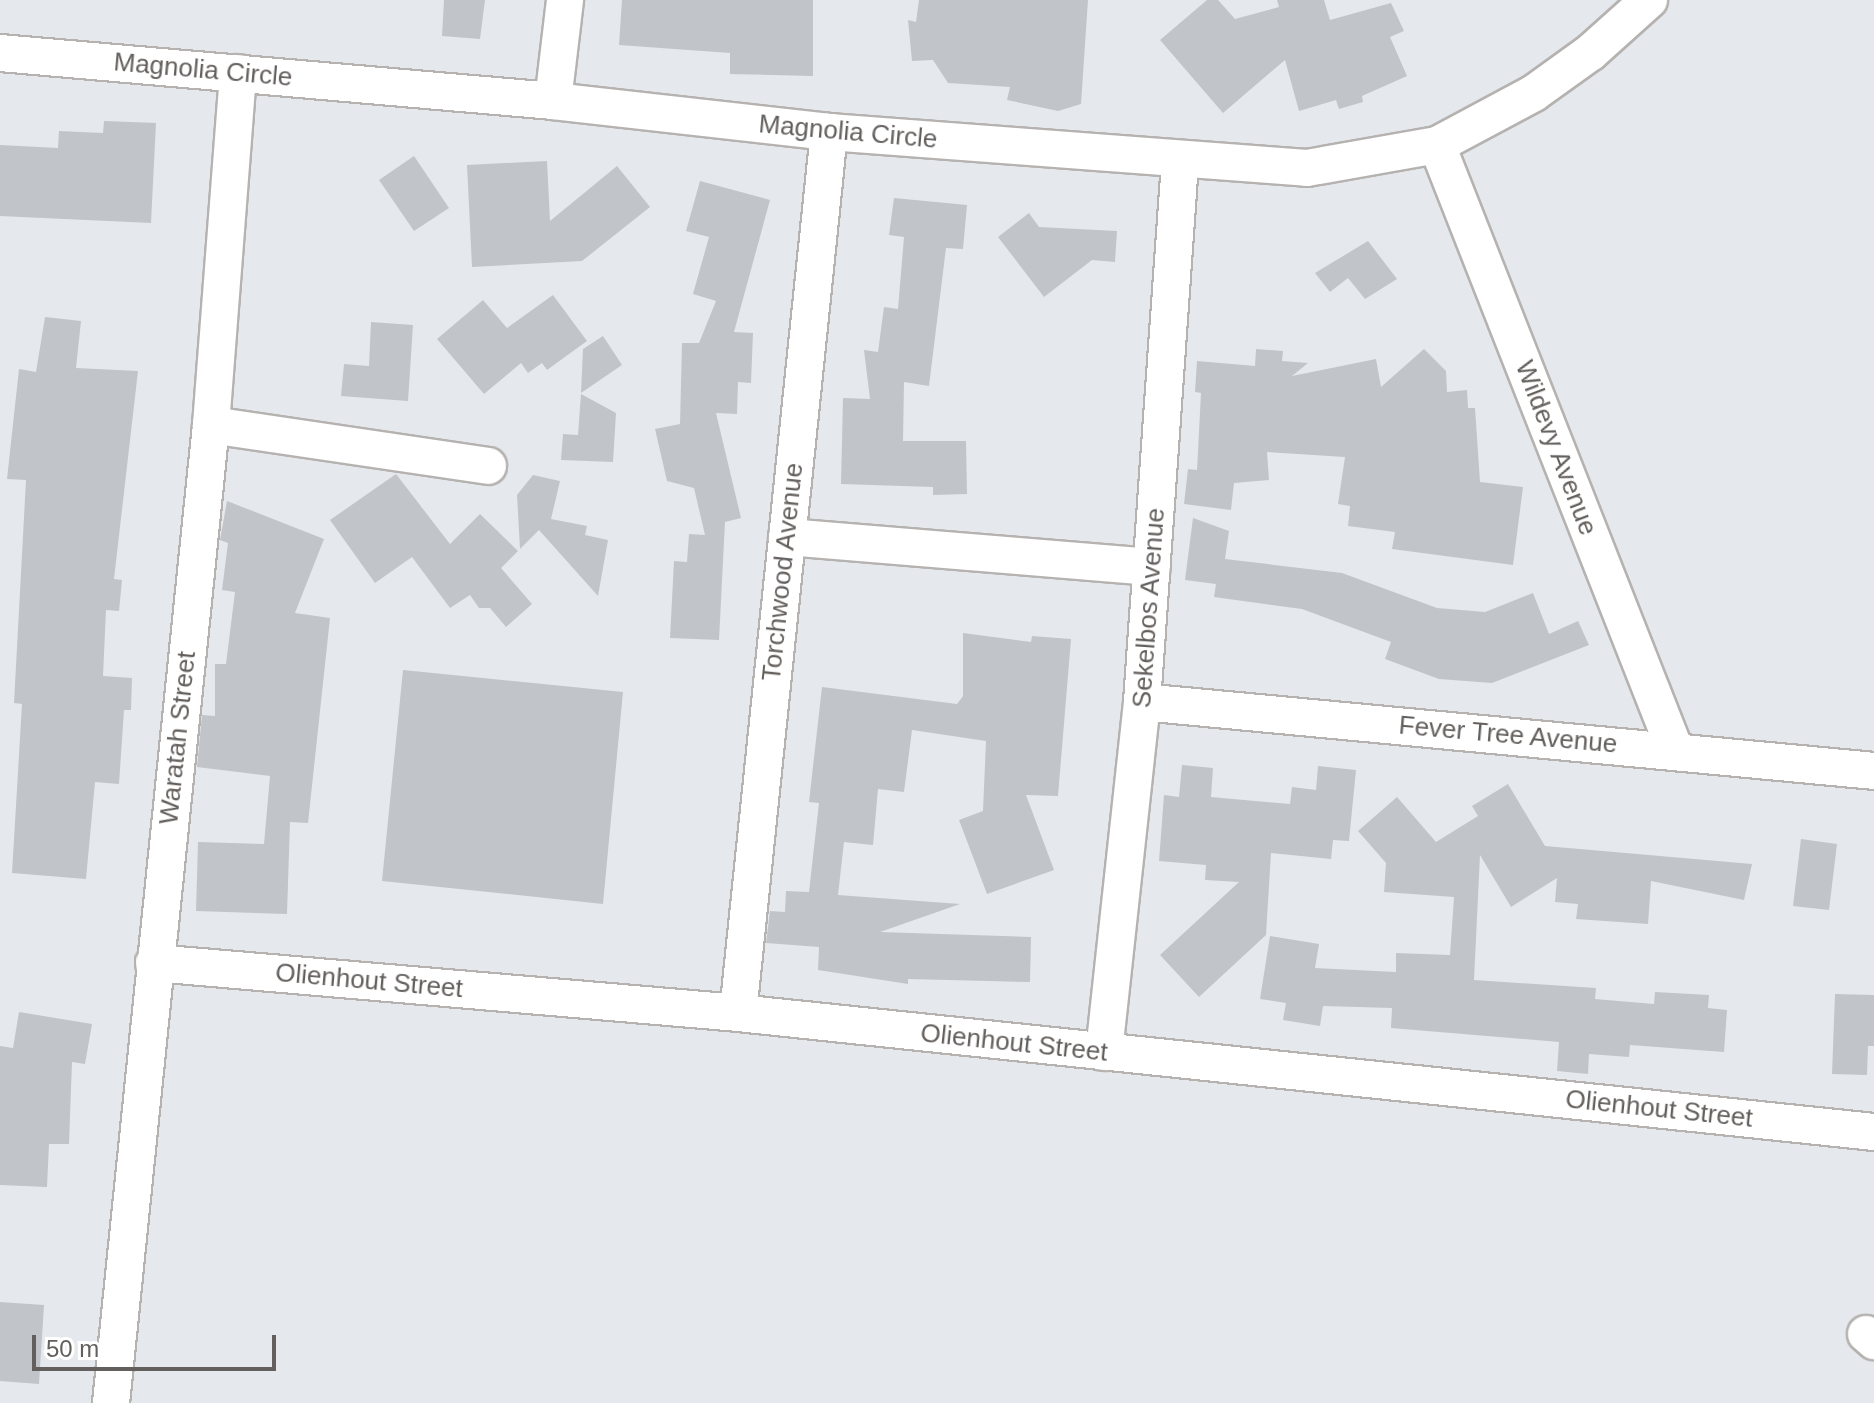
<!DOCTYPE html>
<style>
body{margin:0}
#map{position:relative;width:1874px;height:1403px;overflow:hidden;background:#e5e9ed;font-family:Helvetica,sans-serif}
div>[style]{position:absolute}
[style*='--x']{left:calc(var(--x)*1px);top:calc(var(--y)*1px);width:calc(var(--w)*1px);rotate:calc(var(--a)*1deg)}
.building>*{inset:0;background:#c1c5c9}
.roads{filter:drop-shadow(2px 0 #b5b2b0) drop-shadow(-2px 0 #b5b2b0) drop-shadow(0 2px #b5b2b0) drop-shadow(0 -2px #b5b2b0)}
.street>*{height:36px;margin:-18px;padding:0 18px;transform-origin:18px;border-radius:18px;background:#fff}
span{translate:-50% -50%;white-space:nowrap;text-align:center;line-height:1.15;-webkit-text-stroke:8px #fff;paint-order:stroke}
.street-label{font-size:26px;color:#635f5d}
.scale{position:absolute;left:32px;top:1335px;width:244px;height:36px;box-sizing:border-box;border:4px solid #635f5d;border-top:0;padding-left:10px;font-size:24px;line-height:28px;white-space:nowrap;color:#635f5d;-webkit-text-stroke:6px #fff;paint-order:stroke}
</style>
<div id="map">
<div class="building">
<i style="clip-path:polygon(444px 0,485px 0,480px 39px,442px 36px)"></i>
<i style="clip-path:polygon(622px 0,813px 0,813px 76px,730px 74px,730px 53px,619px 45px)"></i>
<i style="clip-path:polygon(919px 0,1088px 0,1081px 104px,1058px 111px,1007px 100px,1010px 87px,948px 83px,933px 60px,912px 61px,908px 20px,916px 22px)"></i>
<i style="clip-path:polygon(1207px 0,1218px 0,1235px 19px,1279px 7px,1277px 0,1324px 0,1330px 20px,1391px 3px,1404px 31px,1390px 37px,1407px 76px,1362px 96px,1363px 102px,1339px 109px,1336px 100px,1299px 111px,1285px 60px,1223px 113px,1160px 40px)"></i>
<i style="clip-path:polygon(104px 121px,156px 123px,151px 223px,0 216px,0 145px,58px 148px,59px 131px,103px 133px)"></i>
<i style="clip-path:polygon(414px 156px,449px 208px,414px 231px,379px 180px)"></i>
<i style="clip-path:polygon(547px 161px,550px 221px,617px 166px,650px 207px,582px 261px,472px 267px,467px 165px)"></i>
<i style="clip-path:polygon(700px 181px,770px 200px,734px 332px,753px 333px,751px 383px,738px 382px,737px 414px,716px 413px,741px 518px,725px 522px,719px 640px,670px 638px,674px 561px,687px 562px,689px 534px,705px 535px,694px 488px,667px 481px,655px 429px,680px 424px,682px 343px,699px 343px,716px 301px,693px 294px,709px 237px,686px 231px)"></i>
<i style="clip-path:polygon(894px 198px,967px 205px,963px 249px,946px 248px,929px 386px,904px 382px,903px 441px,966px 441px,967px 494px,933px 495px,933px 487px,841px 484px,843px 398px,870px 399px,864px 350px,878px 352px,884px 307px,898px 309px,904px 237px,889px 235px)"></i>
<i style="clip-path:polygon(1029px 213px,1039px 227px,1117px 231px,1115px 262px,1092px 260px,1044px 297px,998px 237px)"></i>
<i style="clip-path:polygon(1368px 241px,1397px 279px,1365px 299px,1348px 278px,1330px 292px,1315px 273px)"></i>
<i style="clip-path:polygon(553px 295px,587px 341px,547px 370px,542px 363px,528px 373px,521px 363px,484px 394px,437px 339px,483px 300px,507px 328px)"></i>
<i style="clip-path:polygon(45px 317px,81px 321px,76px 368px,138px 371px,114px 579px,122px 580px,119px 611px,106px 610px,103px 676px,132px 678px,131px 710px,124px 710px,119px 784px,95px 782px,86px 879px,12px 873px,22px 704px,14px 703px,26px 480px,7px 479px,19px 369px,36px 372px)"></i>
<i style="clip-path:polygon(371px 322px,413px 325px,408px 401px,341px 396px,344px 364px,369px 366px)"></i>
<i style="clip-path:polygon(603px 336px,622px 365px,581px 393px,583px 349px)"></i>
<i style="clip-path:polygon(1256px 349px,1283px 351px,1282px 361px,1308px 363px,1292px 376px,1376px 359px,1381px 387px,1424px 349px,1446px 371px,1447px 392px,1467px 390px,1468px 408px,1475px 408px,1480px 482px,1523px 487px,1513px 565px,1392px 549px,1395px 532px,1348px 526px,1350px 506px,1338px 504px,1345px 457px,1267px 452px,1269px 480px,1234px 483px,1231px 510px,1184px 504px,1188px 469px,1197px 470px,1201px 393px,1195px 392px,1197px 361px,1255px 366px)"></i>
<i style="clip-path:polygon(581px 394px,616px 413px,613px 462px,561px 460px,563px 434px,578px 435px)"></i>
<i style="clip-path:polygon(396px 474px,450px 544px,480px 514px,518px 551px,501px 568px,532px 604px,506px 627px,490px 608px,479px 608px,470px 595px,450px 608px,412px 557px,375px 583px,330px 520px)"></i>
<i style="clip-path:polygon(533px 475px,560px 481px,551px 519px,587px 526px,585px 535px,608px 540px,598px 596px,539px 530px,520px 549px,517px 495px)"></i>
<i style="clip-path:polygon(227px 501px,324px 539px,295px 613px,330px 618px,308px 823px,290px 822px,287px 914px,196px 911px,198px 842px,264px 844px,270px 776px,197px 767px,202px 715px,215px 716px,215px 664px,226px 664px,235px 592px,222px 590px,228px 543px,220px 540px)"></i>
<i style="clip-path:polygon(1193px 518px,1229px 531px,1225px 559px,1342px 573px,1437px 608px,1485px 612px,1533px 593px,1549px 634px,1578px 621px,1589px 645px,1492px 683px,1439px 679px,1385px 659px,1391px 642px,1302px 609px,1214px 597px,1216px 584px,1185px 580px)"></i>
<i style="clip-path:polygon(963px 633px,1031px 642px,1032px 636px,1071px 639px,1058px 796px,1026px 795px,1054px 870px,987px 894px,959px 820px,983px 811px,986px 741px,912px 730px,904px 792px,878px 789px,873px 845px,844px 842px,838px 895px,960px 904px,880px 932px,1031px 937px,1030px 982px,908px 979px,908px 984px,818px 970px,819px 947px,766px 943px,770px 911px,785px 912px,786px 891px,809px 892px,819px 803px,809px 802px,822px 687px,957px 704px,963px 696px)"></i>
<i style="clip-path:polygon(403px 670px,623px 692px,603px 904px,382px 881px)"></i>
<i style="clip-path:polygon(1182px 765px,1213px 768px,1211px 797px,1290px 804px,1292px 787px,1316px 790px,1318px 766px,1356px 770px,1349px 841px,1333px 840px,1331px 859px,1271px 853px,1266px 935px,1199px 997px,1160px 955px,1239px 882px,1205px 880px,1206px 865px,1159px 861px,1164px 795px,1179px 797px)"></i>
<i style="clip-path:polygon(1508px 784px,1545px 846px,1752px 864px,1744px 900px,1651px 881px,1648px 924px,1576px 919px,1578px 904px,1555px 902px,1557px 878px,1511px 907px,1480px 855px,1474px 980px,1596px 988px,1595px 999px,1654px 1004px,1655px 992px,1709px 995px,1708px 1008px,1727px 1010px,1724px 1052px,1630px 1045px,1629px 1057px,1589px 1054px,1588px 1074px,1557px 1071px,1559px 1042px,1391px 1028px,1392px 1008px,1323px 1006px,1320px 1026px,1283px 1020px,1286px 1003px,1260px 999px,1270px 936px,1319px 944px,1315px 968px,1396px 972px,1396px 953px,1450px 955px,1454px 897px,1384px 892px,1386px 863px,1358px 831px,1397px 797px,1436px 842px,1478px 816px,1472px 806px)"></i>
<i style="clip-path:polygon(1801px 839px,1837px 844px,1829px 910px,1793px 906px)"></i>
<i style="clip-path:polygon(1835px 994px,1874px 995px,1874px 1046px,1868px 1046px,1867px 1075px,1832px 1074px)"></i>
<i style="clip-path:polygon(19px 1012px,92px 1024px,85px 1064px,72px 1062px,69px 1144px,49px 1144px,47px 1187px,0 1185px,0 1046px,13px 1048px)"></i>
<i style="clip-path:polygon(0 1302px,44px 1305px,39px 1384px,0 1381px)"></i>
</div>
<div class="roads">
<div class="street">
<i style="--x:0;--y:53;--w:555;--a:4.96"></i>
<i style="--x:553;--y:101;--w:278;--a:6.4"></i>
<i style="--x:829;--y:132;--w:479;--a:4.3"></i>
<i style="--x:1307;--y:168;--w:132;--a:-10"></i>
<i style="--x:1437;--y:145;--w:110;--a:-28.2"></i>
<i style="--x:1534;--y:93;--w:70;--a:-35.7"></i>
<i style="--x:1591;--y:52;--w:78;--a:-41.9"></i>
<i style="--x:553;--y:101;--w:102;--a:-83.2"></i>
<i style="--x:1437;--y:145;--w:650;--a:68.53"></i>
<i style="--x:211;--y:425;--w:280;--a:8.4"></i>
<i style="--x:787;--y:537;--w:366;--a:4.7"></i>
<i style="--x:1142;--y:702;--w:735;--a:5.38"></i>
<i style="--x:154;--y:963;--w:586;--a:4.89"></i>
<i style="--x:738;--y:1013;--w:1142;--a:5.98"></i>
<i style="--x:738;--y:1013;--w:886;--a:-84.1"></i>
<i style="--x:1104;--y:1052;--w:352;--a:-83.8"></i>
<i style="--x:1142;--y:702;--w:541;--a:-85.97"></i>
<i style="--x:1866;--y:1334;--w:11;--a:41"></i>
<i style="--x:111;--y:1403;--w:983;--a:-84.16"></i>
<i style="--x:211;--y:425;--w:353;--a:-85.6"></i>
</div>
</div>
<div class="street-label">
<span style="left:203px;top:70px;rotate:5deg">Magnolia Circle</span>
<span style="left:848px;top:132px;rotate:5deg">Magnolia Circle</span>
<span style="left:1556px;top:448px;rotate:69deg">Wildevy Avenue</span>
<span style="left:783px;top:572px;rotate:-84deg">Torchwood Avenue</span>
<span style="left:1149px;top:608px;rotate:-86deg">Sekelbos Avenue</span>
<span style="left:1508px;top:735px;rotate:5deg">Fever Tree Avenue</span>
<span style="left:178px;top:738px;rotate:-84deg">Waratah Street</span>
<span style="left:369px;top:981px;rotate:5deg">Olienhout Street</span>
<span style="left:1014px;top:1043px;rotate:6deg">Olienhout Street</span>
<span style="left:1659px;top:1109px;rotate:6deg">Olienhout Street</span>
</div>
<div class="scale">50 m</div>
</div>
